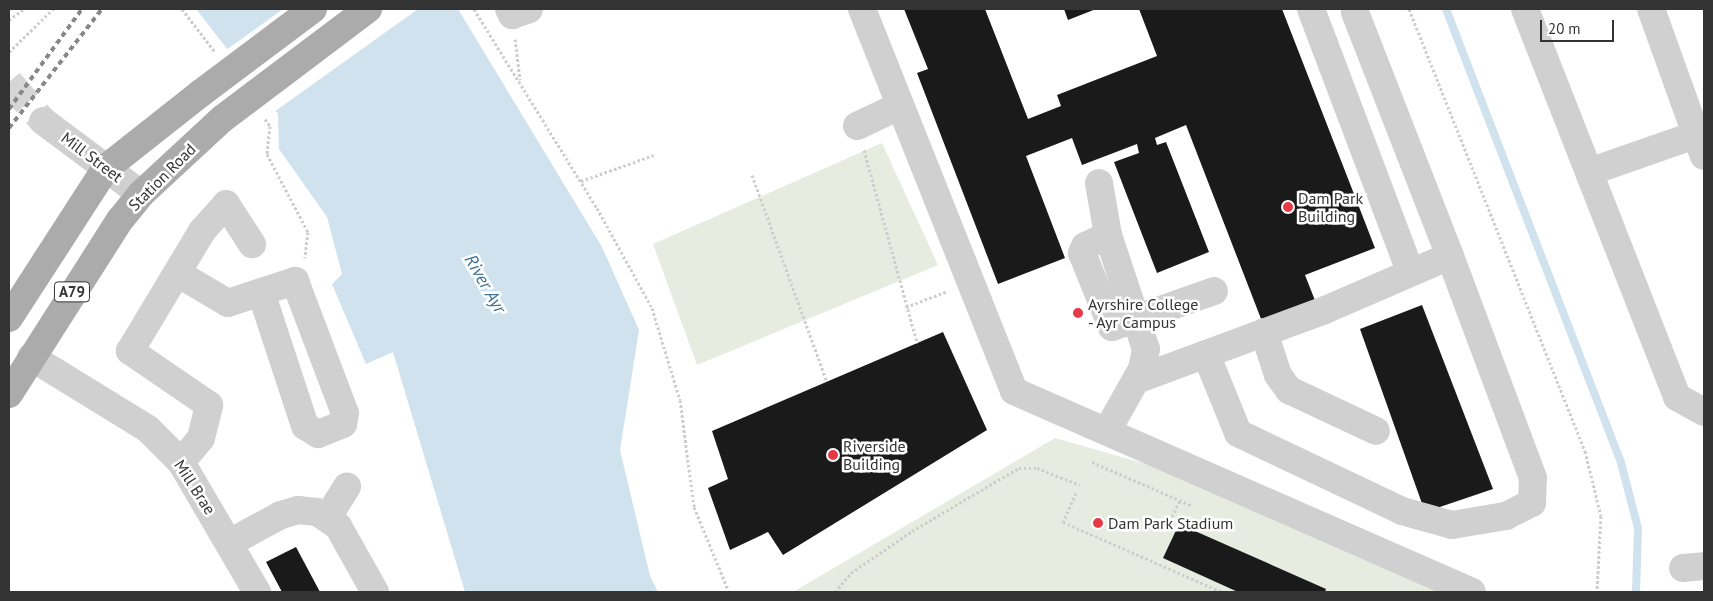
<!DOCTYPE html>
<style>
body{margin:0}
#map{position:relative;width:1713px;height:601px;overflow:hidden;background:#fff;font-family:"PT Sans",sans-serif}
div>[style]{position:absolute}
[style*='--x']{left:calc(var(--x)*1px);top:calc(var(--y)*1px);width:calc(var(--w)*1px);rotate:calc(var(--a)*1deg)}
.green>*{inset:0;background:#e6ecdf}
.water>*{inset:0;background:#cfe2ee}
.pier>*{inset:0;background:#fff}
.stream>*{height:8px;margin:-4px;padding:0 4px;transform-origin:4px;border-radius:4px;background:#cfe2ee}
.building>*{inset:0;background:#1a1a1a}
.minor-tunnel>*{height:28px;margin-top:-14px;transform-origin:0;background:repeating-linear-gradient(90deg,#d6d6d6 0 28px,transparent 0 42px)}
.path>*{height:3px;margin-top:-1.5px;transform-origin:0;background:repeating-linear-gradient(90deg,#cdcdcd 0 2.5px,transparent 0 5px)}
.minor>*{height:28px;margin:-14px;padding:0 14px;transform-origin:14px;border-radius:14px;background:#d0d0d0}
.major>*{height:28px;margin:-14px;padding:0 14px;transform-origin:14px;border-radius:14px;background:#ababab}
.rail>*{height:4px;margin-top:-2px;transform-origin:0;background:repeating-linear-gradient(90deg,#888 0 5px,transparent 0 9px)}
.major-bridge>*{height:28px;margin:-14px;padding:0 14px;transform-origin:14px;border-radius:14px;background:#ababab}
.dots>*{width:14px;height:14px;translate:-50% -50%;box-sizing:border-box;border:2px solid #fff;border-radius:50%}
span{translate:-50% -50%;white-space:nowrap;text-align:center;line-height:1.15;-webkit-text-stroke:5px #fff;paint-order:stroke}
.shield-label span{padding:1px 4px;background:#fff;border:1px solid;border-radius:4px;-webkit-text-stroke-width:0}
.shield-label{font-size:15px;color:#333;font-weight:700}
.street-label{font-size:16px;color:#333}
.poi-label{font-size:16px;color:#333}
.left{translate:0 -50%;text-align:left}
.water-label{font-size:18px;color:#3f7597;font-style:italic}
.frame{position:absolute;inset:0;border:10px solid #333;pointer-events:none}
.scale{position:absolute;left:1540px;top:20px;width:74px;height:22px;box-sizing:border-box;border:2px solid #333;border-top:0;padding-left:6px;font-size:15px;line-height:18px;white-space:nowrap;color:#333;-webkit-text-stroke:4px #fff;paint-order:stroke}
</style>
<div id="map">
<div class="green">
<i style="clip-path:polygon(882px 143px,938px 265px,697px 365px,653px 244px)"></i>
<i style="clip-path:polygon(1055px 438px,1153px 466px,1447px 592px,793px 592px)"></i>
</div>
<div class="water">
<i style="clip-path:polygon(196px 9px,458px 9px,602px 247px,639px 330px,620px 450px,650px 576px,658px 592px,465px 592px,393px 352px,366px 364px,332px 284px,342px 274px,327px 217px,279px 149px,278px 114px)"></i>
</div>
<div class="pier">
<i style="clip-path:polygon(283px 9px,418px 9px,274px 112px,225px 51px)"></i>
</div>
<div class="stream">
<i style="--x:1446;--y:9;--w:482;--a:68.9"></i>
<i style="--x:1620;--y:459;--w:71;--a:75.4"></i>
<i style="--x:1638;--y:528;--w:64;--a:91.8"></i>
</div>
<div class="building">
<i style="clip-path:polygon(904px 9px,985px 9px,1028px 119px,1061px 106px,1057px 95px,1157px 56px,1139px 9px,1282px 9px,1375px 248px,1305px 275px,1316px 303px,1263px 324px,1186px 125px,1155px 138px,1157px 145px,1166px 142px,1209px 252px,1157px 273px,1114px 162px,1139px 153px,1137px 144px,1082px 165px,1072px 138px,1026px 156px,1065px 258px,998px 284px,917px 73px,928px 69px)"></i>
<i style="clip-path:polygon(1064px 9px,1096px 9px,1068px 20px)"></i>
<i style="clip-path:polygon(1422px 305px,1493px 489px,1425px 512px,1360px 329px)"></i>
<i style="clip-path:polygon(943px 332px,987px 430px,783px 555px,768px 532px,730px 550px,708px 488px,728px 479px,712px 431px)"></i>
<i style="clip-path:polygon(1179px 524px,1326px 589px,1325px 592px,1238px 592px,1163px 558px)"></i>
<i style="clip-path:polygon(296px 547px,320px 592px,282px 592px,266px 562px)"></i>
</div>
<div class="minor-tunnel">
<i style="--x:9;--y:82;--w:52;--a:48.9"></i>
</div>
<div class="path">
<i style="--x:182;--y:9;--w:54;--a:52.5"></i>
<i style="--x:474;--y:9;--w:234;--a:58.3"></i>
<i style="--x:597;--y:208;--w:114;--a:61.2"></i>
<i style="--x:652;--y:308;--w:96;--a:73.1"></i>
<i style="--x:680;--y:400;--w:108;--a:82.5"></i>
<i style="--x:694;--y:507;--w:92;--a:67.6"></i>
<i style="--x:1409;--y:9;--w:476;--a:68.3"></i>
<i style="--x:1585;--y:451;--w:67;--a:76.2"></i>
<i style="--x:1601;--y:516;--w:76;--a:93"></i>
<i style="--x:9;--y:20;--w:19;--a:-36"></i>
<i style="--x:515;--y:39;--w:41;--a:83"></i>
<i style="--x:9;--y:52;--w:62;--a:-44.3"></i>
<i style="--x:265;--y:119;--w:9;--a:54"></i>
<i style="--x:270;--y:126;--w:28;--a:96"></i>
<i style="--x:267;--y:154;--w:88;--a:62.3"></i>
<i style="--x:308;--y:232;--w:26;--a:97"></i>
<i style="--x:864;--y:150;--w:200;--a:74.6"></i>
<i style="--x:752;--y:175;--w:220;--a:70.1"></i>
<i style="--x:581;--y:181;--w:77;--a:-19.6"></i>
<i style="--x:906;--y:307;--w:45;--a:-20.9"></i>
<i style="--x:1092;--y:462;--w:110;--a:23.5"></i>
<i style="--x:1076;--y:493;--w:32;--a:114"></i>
<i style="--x:1063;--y:522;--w:174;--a:23.8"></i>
<i style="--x:1165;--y:530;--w:34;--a:-63"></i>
<i style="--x:835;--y:592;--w:25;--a:-50"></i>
<i style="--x:851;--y:573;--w:74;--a:-34.5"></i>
<i style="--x:912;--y:531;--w:124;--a:-30.5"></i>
<i style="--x:1019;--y:468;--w:18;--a:0"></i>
<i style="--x:1037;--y:468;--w:46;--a:21.6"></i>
</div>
<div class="minor">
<i style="--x:509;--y:9;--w:7;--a:63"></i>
<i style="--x:512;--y:15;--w:18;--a:-19"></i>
<i style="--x:862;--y:9;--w:411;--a:68.3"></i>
<i style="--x:1014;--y:391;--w:500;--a:23.69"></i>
<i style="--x:1311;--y:9;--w:280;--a:69.3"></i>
<i style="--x:1525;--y:9;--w:417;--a:68.6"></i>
<i style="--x:1677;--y:397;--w:31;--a:29"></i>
<i style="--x:1651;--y:9;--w:156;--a:70.2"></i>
<i style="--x:43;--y:121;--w:122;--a:36.7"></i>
<i style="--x:857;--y:126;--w:47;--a:-25.5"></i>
<i style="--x:1589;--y:172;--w:122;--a:-19.2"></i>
<i style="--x:1099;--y:183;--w:53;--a:80.2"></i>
<i style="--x:1108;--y:235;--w:120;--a:71.6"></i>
<i style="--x:1146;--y:349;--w:20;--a:101"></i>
<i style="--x:1142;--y:369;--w:71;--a:119.4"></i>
<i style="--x:1108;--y:235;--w:25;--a:154"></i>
<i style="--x:1085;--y:246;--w:8;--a:113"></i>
<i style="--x:1082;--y:253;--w:80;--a:67.9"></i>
<i style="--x:1112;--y:327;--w:108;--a:-19.4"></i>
<i style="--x:177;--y:273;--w:59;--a:30.5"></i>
<i style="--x:228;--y:303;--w:71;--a:-18.2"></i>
<i style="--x:295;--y:281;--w:141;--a:69.3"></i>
<i style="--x:345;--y:413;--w:11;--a:100"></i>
<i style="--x:343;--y:424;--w:27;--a:158"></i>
<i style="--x:318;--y:434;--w:15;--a:-148"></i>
<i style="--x:305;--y:426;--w:141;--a:-108.2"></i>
<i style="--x:1264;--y:332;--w:45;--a:72"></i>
<i style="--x:1278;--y:375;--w:19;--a:54"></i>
<i style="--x:1289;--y:390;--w:96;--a:25.2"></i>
<i style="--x:1206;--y:354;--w:85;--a:67.9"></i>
<i style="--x:1238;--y:433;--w:182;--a:25.4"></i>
<i style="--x:1402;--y:511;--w:52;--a:15.6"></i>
<i style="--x:1452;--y:525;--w:55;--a:-9.5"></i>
<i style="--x:1506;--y:516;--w:29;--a:-27"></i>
<i style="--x:1532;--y:503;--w:25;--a:-88"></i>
<i style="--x:1533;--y:478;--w:237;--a:-110.5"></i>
<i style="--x:31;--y:357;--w:137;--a:31.6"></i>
<i style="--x:148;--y:429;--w:47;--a:45"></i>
<i style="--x:181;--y:462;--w:151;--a:59.7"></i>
<i style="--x:1136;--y:380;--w:202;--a:-20.3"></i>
<i style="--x:1325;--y:310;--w:136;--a:-23.4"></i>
<i style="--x:1450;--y:256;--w:262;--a:-111.3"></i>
<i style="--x:181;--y:462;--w:31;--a:-50"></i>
<i style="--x:201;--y:438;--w:34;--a:-76"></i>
<i style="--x:209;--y:405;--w:96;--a:-145.6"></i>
<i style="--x:130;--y:351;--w:140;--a:-59"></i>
<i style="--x:202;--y:231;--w:36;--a:-48"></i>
<i style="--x:226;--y:204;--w:48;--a:57"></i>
<i style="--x:328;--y:517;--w:36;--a:-58"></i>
<i style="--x:231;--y:542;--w:57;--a:-28.4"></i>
<i style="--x:281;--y:515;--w:18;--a:-16"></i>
<i style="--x:298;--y:510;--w:19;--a:6"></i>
<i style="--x:317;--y:512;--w:25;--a:34"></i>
<i style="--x:338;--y:526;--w:76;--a:60.7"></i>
<i style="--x:1683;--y:568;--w:21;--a:-5"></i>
</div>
<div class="major">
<i style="--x:9;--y:318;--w:179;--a:-57.1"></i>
<i style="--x:106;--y:168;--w:121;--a:-38.3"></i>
<i style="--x:9;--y:394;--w:206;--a:-57.5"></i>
<i style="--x:120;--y:220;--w:33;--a:-51"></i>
<i style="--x:141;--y:194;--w:110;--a:-42.8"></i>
</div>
<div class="rail">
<i style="--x:9;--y:109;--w:124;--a:-53.9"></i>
<i style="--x:9;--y:128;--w:151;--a:-52"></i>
</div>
<div class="major-bridge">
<i style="--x:201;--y:93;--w:140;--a:-36.9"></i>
<i style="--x:222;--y:119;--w:183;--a:-37"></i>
</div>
<div class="dots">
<i style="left:1288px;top:207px;background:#e63946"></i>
<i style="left:1078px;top:313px;background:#e63946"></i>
<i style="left:833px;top:455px;background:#e63946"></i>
<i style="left:1098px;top:523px;background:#e63946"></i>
</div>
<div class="shield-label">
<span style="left:72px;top:292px">A79</span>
</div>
<div class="street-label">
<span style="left:92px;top:157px;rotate:37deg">Mill Street</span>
<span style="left:162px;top:177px;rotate:-45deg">Station Road</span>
<span style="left:195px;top:487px;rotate:57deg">Mill Brae</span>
</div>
<div class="poi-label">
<span class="left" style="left:1298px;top:207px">Dam Park<br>Building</span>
<span class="left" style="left:1088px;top:313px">Ayrshire College<br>- Ayr Campus</span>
<span class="left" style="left:843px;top:455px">Riverside<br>Building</span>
<span class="left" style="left:1108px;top:523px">Dam Park Stadium</span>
</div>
<div class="water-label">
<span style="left:485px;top:284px;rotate:60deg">River Ayr</span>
</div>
<div class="frame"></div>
<div class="scale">20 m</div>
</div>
